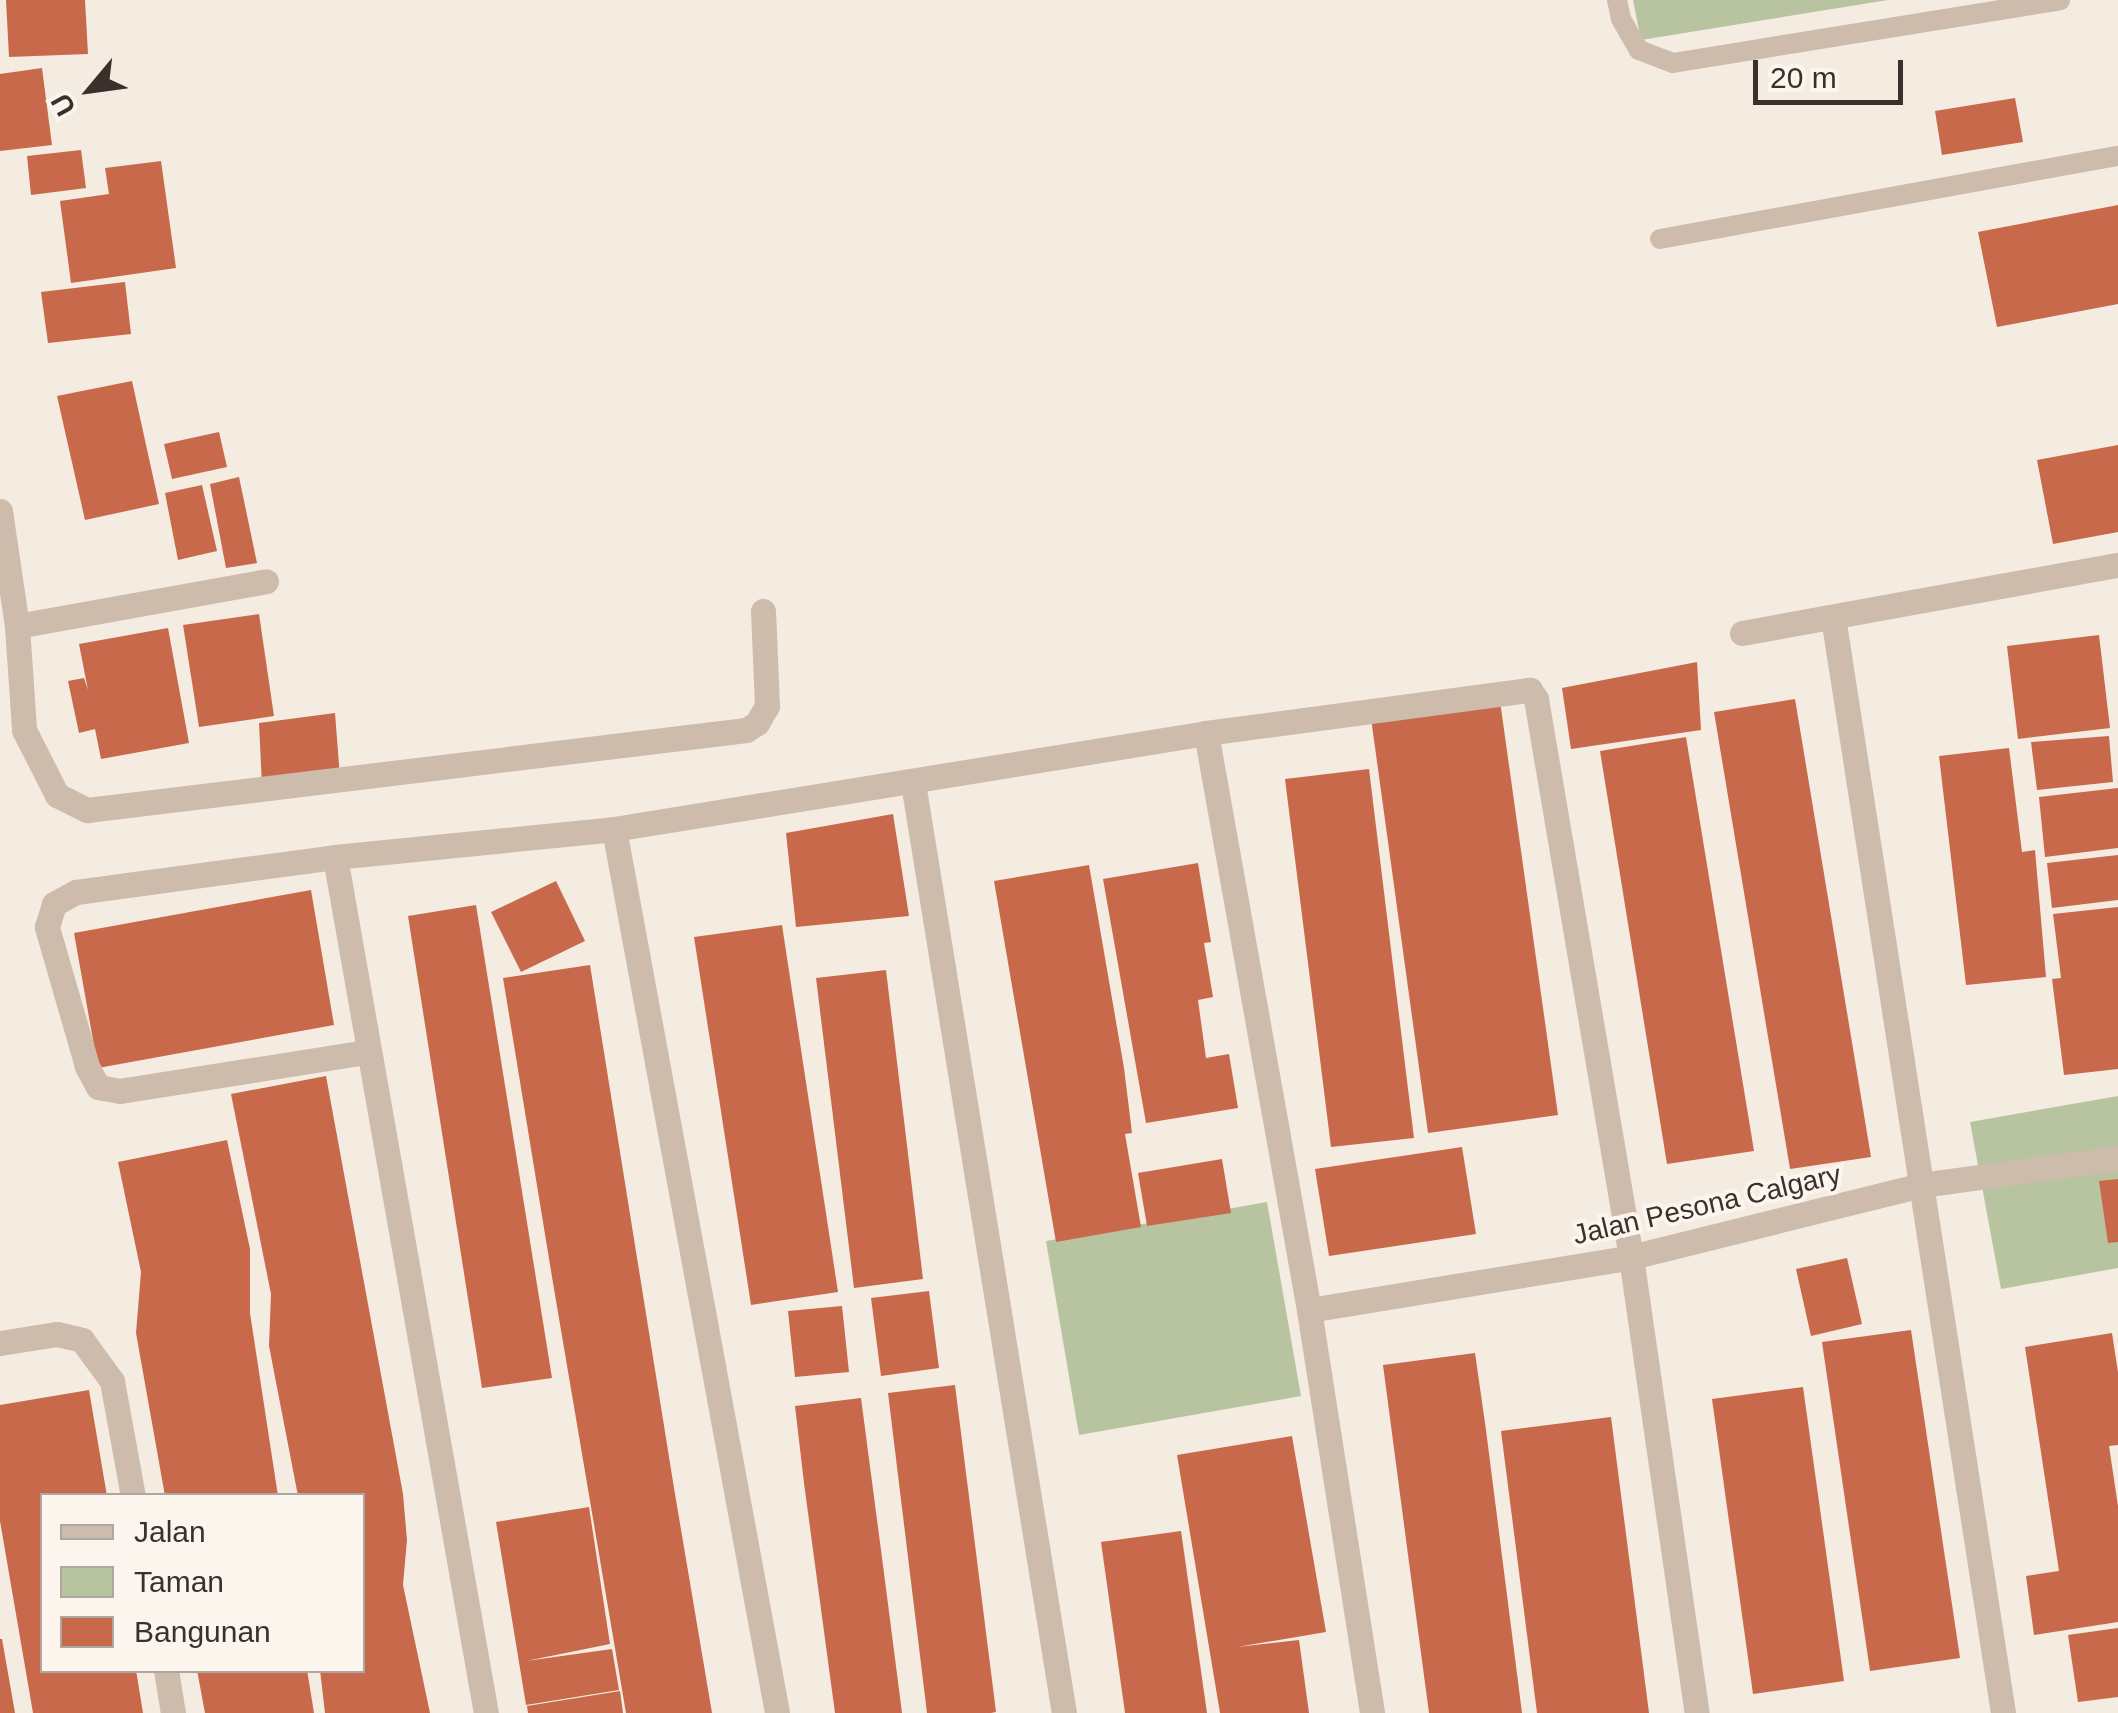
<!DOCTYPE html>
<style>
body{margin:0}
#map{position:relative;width:2118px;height:1713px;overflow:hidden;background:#f4ebe1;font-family:Helvetica,sans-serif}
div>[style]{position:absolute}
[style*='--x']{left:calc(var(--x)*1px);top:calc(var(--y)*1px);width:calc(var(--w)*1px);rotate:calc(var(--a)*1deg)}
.green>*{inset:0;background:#b8c4a0}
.building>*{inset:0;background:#c8694b}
.lane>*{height:20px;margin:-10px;padding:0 10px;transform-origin:10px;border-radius:10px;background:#cdbbac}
.street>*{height:25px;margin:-12.5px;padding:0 12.5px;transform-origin:12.5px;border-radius:12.5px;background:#cdbbac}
span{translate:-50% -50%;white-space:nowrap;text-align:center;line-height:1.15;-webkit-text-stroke:8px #fbf5ee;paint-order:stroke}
.street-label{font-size:28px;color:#3b302b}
.legend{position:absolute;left:40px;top:1493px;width:325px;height:180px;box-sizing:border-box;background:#fbf5ee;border:2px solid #aea6a0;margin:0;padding:12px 18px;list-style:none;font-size:30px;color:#3b302b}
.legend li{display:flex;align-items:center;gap:20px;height:50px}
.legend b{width:50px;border:2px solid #aea6a0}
.north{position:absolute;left:40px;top:40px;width:100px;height:100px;-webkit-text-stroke:8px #fbf5ee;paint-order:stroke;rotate:241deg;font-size:28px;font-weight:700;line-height:40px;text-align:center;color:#3b302b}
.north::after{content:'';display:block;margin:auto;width:35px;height:45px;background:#3b302b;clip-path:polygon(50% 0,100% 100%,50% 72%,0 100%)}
.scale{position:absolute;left:1753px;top:60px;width:150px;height:45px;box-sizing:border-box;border:5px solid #3b302b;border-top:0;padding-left:12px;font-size:30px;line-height:35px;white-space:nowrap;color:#3b302b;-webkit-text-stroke:8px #fbf5ee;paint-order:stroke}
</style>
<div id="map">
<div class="green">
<i style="clip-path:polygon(1633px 0,1888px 0,1641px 40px)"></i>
<i style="clip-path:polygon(2118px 1096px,2118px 1268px,2001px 1289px,1970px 1122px)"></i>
<i style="clip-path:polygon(1267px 1202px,1301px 1396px,1079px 1435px,1046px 1241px)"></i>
</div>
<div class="building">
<i style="clip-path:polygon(6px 0,85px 0,88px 54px,9px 57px)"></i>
<i style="clip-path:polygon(42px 68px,52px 145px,0 151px,0 74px)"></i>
<i style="clip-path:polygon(2015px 98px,2023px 142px,1942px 155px,1935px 111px)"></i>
<i style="clip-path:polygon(81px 150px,86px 188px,31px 195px,27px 156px)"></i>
<i style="clip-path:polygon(161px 161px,176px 268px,71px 283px,60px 201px,109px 194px,105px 168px)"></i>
<i style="clip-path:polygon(2118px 205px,2118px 304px,1997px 327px,1978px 232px)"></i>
<i style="clip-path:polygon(125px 282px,131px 334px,48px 343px,41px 292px)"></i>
<i style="clip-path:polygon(132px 381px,159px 504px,85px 520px,57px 396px)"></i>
<i style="clip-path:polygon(219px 432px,227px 467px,172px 479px,164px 444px)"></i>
<i style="clip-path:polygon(2118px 445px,2118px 532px,2053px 544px,2037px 460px)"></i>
<i style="clip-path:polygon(239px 477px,257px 563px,226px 568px,210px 484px)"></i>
<i style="clip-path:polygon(202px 485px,217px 551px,178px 560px,165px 493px)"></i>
<i style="clip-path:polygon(259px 614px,274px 716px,199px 727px,183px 625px)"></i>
<i style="clip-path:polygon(168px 628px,189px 743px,101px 759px,95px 729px,79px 733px,68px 681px,84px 678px,88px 690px,79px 644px)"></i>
<i style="clip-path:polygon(2099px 635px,2110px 728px,2018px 739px,2007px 646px)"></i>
<i style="clip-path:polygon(1697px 662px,1701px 730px,1571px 749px,1562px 688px)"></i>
<i style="clip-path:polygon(1795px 699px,1871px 1157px,1790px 1169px,1714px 712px)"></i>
<i style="clip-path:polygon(1500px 701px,1558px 1115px,1428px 1133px,1371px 718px)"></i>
<i style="clip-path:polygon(335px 713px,340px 778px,262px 786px,259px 723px)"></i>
<i style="clip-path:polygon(2109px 736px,2113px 782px,2037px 790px,2031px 742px)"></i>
<i style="clip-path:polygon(1686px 737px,1754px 1151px,1667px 1164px,1600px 751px)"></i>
<i style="clip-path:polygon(2009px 748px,2022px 852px,2035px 850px,2046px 977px,1966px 985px,1939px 756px)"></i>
<i style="clip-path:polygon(1369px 769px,1414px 1138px,1331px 1147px,1285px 779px)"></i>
<i style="clip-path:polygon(2118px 788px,2118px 848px,2045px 857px,2039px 797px)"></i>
<i style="clip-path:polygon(893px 814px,909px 916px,796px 927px,786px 833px)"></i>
<i style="clip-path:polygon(2118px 855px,2118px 900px,2052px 908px,2047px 863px)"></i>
<i style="clip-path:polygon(1198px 863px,1211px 942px,1204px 943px,1213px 997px,1198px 1000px,1206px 1058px,1229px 1054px,1238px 1108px,1146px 1123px,1103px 879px)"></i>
<i style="clip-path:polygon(1089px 865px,1124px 1068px,1132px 1133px,1125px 1134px,1141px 1227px,1056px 1242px,994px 881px)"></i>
<i style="clip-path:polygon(556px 881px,585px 941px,521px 972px,491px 912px)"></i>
<i style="clip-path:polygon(311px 890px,334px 1025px,98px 1068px,74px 933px)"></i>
<i style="clip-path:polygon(476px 905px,552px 1378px,482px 1388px,408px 916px)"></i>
<i style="clip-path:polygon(2118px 907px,2118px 1069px,2064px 1075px,2052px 979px,2061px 978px,2053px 914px)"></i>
<i style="clip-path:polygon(782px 925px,838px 1292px,751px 1305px,694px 937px)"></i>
<i style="clip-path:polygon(590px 965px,674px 1488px,712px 1713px,626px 1713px,553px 1283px,503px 978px)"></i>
<i style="clip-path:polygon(886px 970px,923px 1279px,854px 1288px,816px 978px)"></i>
<i style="clip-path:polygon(326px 1076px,403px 1494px,407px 1540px,403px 1585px,430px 1713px,325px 1713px,320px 1670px,362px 1670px,362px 1496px,298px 1496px,269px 1346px,271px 1294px,231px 1094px)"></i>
<i style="clip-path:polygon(227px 1140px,250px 1249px,250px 1313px,278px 1496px,165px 1496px,136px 1333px,141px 1272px,118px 1162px)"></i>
<i style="clip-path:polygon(1462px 1147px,1476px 1234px,1329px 1256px,1315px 1169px)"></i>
<i style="clip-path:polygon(1222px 1159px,1231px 1213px,1147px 1226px,1138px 1173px)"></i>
<i style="clip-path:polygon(2118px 1179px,2118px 1242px,2108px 1243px,2099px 1181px)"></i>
<i style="clip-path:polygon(1847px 1258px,1862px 1324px,1811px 1336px,1796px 1269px)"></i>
<i style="clip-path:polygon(929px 1291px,939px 1368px,881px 1376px,871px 1298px)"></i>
<i style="clip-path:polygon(842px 1306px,849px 1372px,795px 1377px,788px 1311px)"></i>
<i style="clip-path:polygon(1911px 1330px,1960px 1658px,1870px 1671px,1822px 1342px)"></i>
<i style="clip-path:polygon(2112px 1333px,2118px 1372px,2118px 1445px,2109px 1446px,2118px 1506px,2118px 1622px,2034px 1635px,2026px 1576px,2059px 1571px,2025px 1347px)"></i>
<i style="clip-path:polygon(1475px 1353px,1486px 1430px,1522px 1713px,1429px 1713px,1417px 1623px,1383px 1365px)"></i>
<i style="clip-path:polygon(955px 1385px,996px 1712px,991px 1713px,927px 1713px,888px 1393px)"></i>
<i style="clip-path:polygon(1803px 1387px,1844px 1681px,1753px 1694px,1712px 1399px)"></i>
<i style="clip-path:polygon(89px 1390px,107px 1496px,42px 1496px,42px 1670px,136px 1670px,143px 1713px,33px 1713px,0 1521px,0 1405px)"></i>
<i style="clip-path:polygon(861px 1398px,884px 1573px,902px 1713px,835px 1713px,804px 1483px,795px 1406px)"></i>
<i style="clip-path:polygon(1611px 1417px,1649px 1713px,1537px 1713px,1501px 1431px)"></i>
<i style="clip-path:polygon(1292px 1436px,1326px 1632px,1237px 1647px,1299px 1640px,1309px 1713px,1220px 1713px,1177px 1455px)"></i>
<i style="clip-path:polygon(589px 1507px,610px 1644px,526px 1661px,612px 1649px,619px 1690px,526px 1705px,496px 1522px)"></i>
<i style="clip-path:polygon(1181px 1531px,1207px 1713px,1125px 1713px,1101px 1542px)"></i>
<i style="clip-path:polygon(2118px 1628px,2118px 1697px,2078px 1702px,2068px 1635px)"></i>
<i style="clip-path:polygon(0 1639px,2px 1639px,15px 1713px,0 1713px)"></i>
<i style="clip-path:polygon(197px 1670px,307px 1670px,314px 1713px,205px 1713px)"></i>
<i style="clip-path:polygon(620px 1691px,623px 1713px,528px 1713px,527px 1706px)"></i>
</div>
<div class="lane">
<i style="--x:1617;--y:0;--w:19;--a:78"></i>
<i style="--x:1621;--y:19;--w:36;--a:60"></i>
<i style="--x:1639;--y:50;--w:36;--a:21"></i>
<i style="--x:1673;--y:63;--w:392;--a:-9.2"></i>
<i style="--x:1660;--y:239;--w:465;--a:-10.3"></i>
</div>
<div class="street">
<i style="--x:0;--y:511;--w:116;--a:81.6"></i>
<i style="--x:17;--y:626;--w:104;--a:86.1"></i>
<i style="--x:24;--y:730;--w:73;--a:63.1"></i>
<i style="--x:57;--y:795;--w:34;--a:27"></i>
<i style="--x:87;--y:810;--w:664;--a:-6.92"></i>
<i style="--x:746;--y:730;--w:13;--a:-32"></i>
<i style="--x:757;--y:723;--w:20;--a:-60"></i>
<i style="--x:767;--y:706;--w:95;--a:-92.4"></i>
<i style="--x:1833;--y:617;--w:1109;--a:81.18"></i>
<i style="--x:17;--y:626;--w:253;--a:-10.2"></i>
<i style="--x:1742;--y:633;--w:382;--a:-10.3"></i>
<i style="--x:1206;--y:733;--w:586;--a:79.88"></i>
<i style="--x:1309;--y:1310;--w:408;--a:81.1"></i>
<i style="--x:913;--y:783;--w:942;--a:80.78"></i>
<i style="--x:614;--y:829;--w:899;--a:79.55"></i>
<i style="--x:335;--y:857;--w:869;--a:80"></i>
<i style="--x:366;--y:1052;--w:249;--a:171"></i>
<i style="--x:120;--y:1091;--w:22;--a:-170"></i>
<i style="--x:98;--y:1087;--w:24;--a:-118"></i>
<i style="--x:87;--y:1066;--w:145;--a:-106.1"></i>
<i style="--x:47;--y:927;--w:24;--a:-73"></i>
<i style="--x:54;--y:904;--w:25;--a:-29"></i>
<i style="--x:76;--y:892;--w:261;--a:-7.7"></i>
<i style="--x:335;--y:857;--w:280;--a:-5.7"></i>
<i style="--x:614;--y:829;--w:600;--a:-9.21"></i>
<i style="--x:1206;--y:733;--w:327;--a:-7.6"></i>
<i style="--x:1530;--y:690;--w:11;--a:56"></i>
<i style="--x:1536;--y:699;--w:566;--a:80.34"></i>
<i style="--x:1631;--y:1257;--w:461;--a:81.8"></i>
<i style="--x:1309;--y:1310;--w:326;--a:-9.3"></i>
<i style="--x:1631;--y:1257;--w:299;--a:-13.9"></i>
<i style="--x:1921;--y:1185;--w:199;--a:-7.8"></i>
<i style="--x:0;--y:1343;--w:58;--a:-9"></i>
<i style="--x:57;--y:1334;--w:26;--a:13"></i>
<i style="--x:82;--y:1340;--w:51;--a:53.8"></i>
<i style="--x:112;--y:1381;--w:117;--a:79.7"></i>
<i style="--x:166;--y:1670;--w:44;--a:80.8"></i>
</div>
<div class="street-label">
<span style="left:1707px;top:1205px;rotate:-13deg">Jalan Pesona Calgary</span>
</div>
<ul class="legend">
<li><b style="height:12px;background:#cdbbac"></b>Jalan</li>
<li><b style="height:28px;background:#b8c4a0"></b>Taman</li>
<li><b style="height:28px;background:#c8694b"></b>Bangunan</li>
</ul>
<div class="north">U</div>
<div class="scale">20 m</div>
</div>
